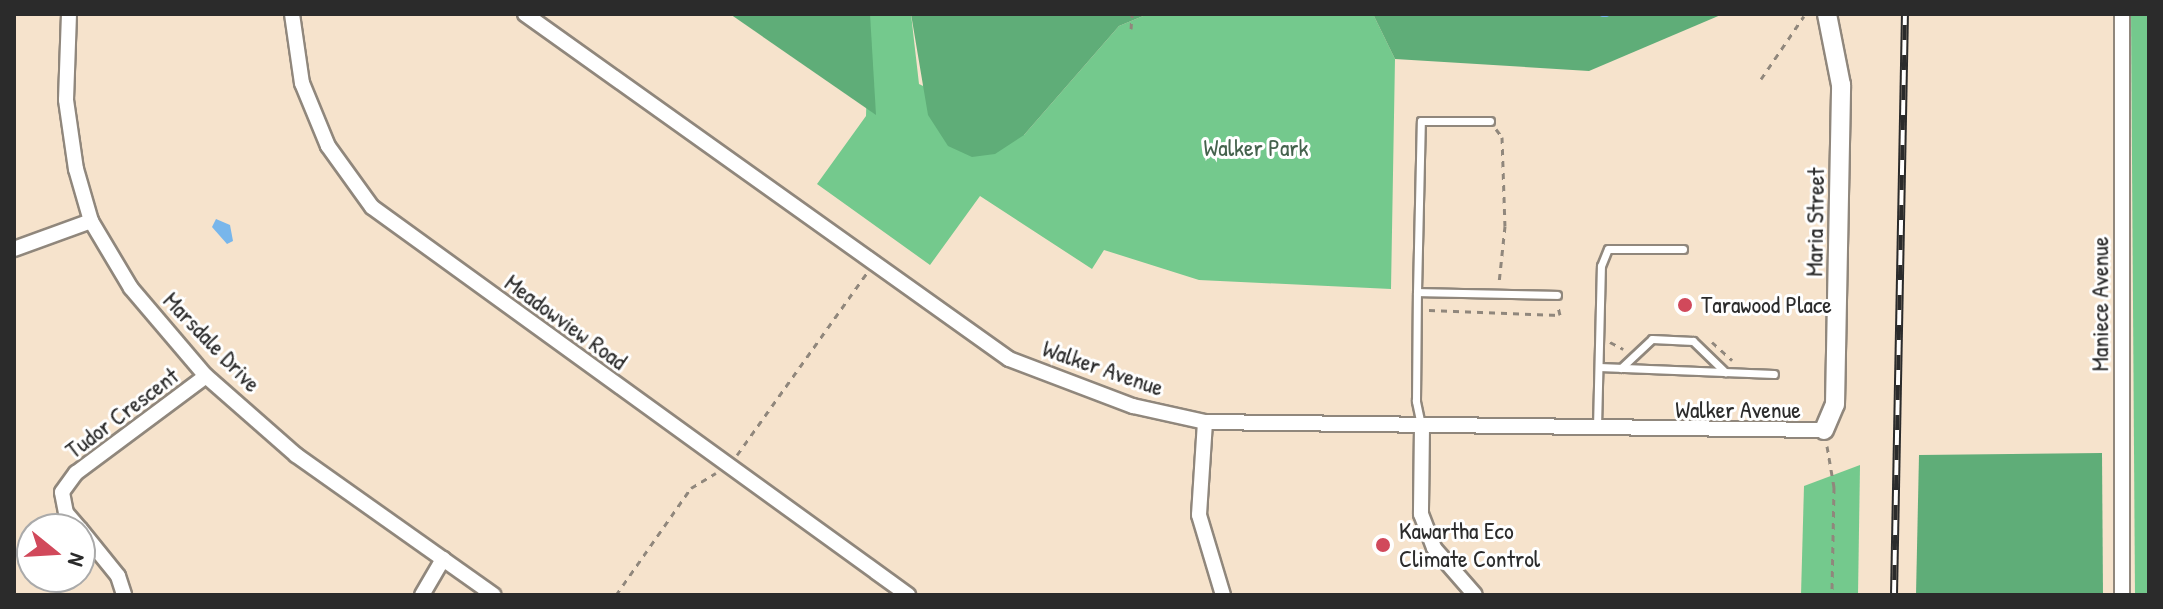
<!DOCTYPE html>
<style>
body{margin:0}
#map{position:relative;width:2163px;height:609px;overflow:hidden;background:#f6e3cc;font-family:"Patrick Hand",sans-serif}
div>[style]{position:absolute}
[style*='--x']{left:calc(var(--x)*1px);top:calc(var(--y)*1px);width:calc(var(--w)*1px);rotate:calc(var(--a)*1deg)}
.green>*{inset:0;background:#74c98d}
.forest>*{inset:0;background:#5fad78}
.water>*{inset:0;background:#78b6eb}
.stream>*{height:5px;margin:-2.5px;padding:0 2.5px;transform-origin:2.5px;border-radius:2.5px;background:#78b6eb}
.path>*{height:3px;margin-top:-1.5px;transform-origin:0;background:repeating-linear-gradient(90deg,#90877c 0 6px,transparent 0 12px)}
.roads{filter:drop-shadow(2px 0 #90877c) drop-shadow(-2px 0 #90877c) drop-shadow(0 2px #90877c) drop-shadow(0 -2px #90877c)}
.service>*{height:7px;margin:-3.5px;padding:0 3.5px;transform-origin:3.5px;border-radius:3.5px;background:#fff}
.minor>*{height:14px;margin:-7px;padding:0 7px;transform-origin:7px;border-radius:7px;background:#fff}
.tertiary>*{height:18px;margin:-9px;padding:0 9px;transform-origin:9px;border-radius:9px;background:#fff}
.rail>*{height:8px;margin-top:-4px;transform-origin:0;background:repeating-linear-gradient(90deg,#fff 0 15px,#2b2b2b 0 30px);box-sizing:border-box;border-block:2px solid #2b2b2b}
.dots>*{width:22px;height:22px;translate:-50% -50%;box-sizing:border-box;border:4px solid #fff;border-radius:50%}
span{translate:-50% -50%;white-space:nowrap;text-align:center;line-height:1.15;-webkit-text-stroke:6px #fff;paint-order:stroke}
.park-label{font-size:24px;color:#45624d}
.street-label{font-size:24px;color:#2b2b2b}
.poi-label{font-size:24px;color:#2b2b2b}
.left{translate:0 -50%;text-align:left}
.frame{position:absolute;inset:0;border:16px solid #2b2b2b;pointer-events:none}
.north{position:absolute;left:16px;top:513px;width:80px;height:80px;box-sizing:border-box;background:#fff;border:2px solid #aaa;border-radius:50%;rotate:108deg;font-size:22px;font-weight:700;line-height:32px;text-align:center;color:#2b2b2b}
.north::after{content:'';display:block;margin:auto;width:28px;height:36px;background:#d1495b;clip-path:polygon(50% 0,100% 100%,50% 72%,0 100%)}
</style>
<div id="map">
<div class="green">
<i style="clip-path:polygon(869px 14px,911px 14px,919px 84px,1024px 135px,1119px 26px,1148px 14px,1373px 14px,1395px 59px,1391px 289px,1199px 280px,1104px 250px,1092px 269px,980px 196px,930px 265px,817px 184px,866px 116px)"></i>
<i style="clip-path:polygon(2131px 14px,2149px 14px,2149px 595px,2135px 595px)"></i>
<i style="clip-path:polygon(1860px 465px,1858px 595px,1801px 595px,1804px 486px)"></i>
</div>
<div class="forest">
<i style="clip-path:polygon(730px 14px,870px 14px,876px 115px)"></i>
<i style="clip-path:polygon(911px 14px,1148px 14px,1119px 26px,1024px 135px,995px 154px,972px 157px,948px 146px,928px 115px)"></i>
<i style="clip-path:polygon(1373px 14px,1723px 14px,1589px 71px,1395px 59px)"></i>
<i style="clip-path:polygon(2102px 453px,2103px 595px,1916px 595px,1919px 455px)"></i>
</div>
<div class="water">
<i style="clip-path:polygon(216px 219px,230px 225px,233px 241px,227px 244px,212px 227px)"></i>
</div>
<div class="stream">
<i style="--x:1602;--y:14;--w:4;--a:0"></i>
</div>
<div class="path">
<i style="--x:1131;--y:29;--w:15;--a:-86"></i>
<i style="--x:1761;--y:79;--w:76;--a:-55.7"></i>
<i style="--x:1496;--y:129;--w:10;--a:53"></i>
<i style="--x:1502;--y:137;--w:89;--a:88.1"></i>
<i style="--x:1505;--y:226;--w:57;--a:96"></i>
<i style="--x:1429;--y:310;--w:131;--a:2.2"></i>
<i style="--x:1560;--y:315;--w:9;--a:-103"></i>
<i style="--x:1610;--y:342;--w:15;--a:28"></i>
<i style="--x:1712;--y:342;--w:27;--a:42"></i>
<i style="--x:1827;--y:446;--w:42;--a:80.3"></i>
<i style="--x:1834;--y:487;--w:108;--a:91.1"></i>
<i style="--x:737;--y:455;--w:224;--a:-54.5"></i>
<i style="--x:616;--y:595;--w:131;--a:-55"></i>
<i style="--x:691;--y:488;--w:29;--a:-31"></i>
</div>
<div class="roads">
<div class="service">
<i style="--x:1417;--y:292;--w:171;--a:-88.7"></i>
<i style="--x:1421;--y:121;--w:69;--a:0"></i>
<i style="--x:1599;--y:367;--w:175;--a:2.3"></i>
<i style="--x:1621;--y:368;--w:42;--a:-43.1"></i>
<i style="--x:1652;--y:339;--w:41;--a:2.8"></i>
<i style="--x:1693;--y:341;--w:45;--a:44.1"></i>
<i style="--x:1421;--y:425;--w:25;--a:-102"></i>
<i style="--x:1416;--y:401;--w:109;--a:-89.5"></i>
<i style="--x:1417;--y:292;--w:140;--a:1.2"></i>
<i style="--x:1597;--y:427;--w:161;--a:-88.6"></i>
<i style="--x:1601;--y:266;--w:18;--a:-68"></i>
<i style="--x:1608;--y:249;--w:75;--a:0"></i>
</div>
<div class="minor">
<i style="--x:69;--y:14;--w:86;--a:92"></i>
<i style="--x:66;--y:100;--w:70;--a:81.8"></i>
<i style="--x:76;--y:169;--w:54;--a:73.9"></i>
<i style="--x:91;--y:221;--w:78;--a:59.2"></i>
<i style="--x:131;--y:288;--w:116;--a:49.6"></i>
<i style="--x:206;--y:376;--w:120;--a:41.3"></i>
<i style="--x:296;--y:455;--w:242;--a:35.3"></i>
<i style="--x:292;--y:14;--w:70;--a:81.8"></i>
<i style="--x:302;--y:83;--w:68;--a:67.6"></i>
<i style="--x:328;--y:146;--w:75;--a:54.2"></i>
<i style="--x:372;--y:207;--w:662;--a:35.9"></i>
<i style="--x:525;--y:14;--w:594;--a:35.48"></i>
<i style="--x:1009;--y:359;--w:133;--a:20.8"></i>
<i style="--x:1133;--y:406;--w:74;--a:12.5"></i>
<i style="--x:1205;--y:422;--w:619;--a:0.74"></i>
<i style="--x:14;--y:249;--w:82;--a:-20"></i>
<i style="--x:1205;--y:422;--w:93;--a:93.7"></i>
<i style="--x:1199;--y:515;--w:84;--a:73.3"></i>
<i style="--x:1422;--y:427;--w:87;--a:90.7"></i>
<i style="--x:1421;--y:514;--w:36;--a:69"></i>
<i style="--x:1434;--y:548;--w:62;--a:48.9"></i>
<i style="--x:80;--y:529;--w:21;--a:-131"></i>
<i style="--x:66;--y:513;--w:21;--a:-101"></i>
<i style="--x:62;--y:492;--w:24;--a:-54"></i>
<i style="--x:76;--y:473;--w:162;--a:-36.7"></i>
<i style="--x:80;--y:529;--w:60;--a:51"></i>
<i style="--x:118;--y:576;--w:20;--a:72"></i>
<i style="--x:422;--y:595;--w:42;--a:-59.7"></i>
<i style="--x:2122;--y:595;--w:581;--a:-90"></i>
</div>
<div class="tertiary">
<i style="--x:1824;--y:430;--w:28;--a:-67"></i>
<i style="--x:1835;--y:404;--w:319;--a:-88.9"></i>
<i style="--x:1841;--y:85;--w:72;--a:-101.2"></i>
</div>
</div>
<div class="rail">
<i style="--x:1894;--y:595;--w:581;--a:-88.92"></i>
</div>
<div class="dots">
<i style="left:1685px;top:305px;background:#d1495b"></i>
<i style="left:1383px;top:545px;background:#d1495b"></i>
</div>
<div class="park-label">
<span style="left:1256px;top:148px">Walker Park</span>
</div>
<div class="street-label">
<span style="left:1815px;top:222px;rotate:-89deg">Maria Street</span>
<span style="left:2100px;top:304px;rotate:-90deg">Maniece Avenue</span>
<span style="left:566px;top:322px;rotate:36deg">Meadowview Road</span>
<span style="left:212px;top:342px;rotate:46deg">Marsdale Drive</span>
<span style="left:1103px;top:368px;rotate:19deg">Walker Avenue</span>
<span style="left:1738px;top:410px">Walker Avenue</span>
<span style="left:122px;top:413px;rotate:-37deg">Tudor Crescent</span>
</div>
<div class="poi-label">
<span class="left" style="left:1701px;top:305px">Tarawood Place</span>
<span class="left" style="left:1399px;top:545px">Kawartha Eco<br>Climate Control</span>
</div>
<div class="frame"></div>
<div class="north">N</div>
</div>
